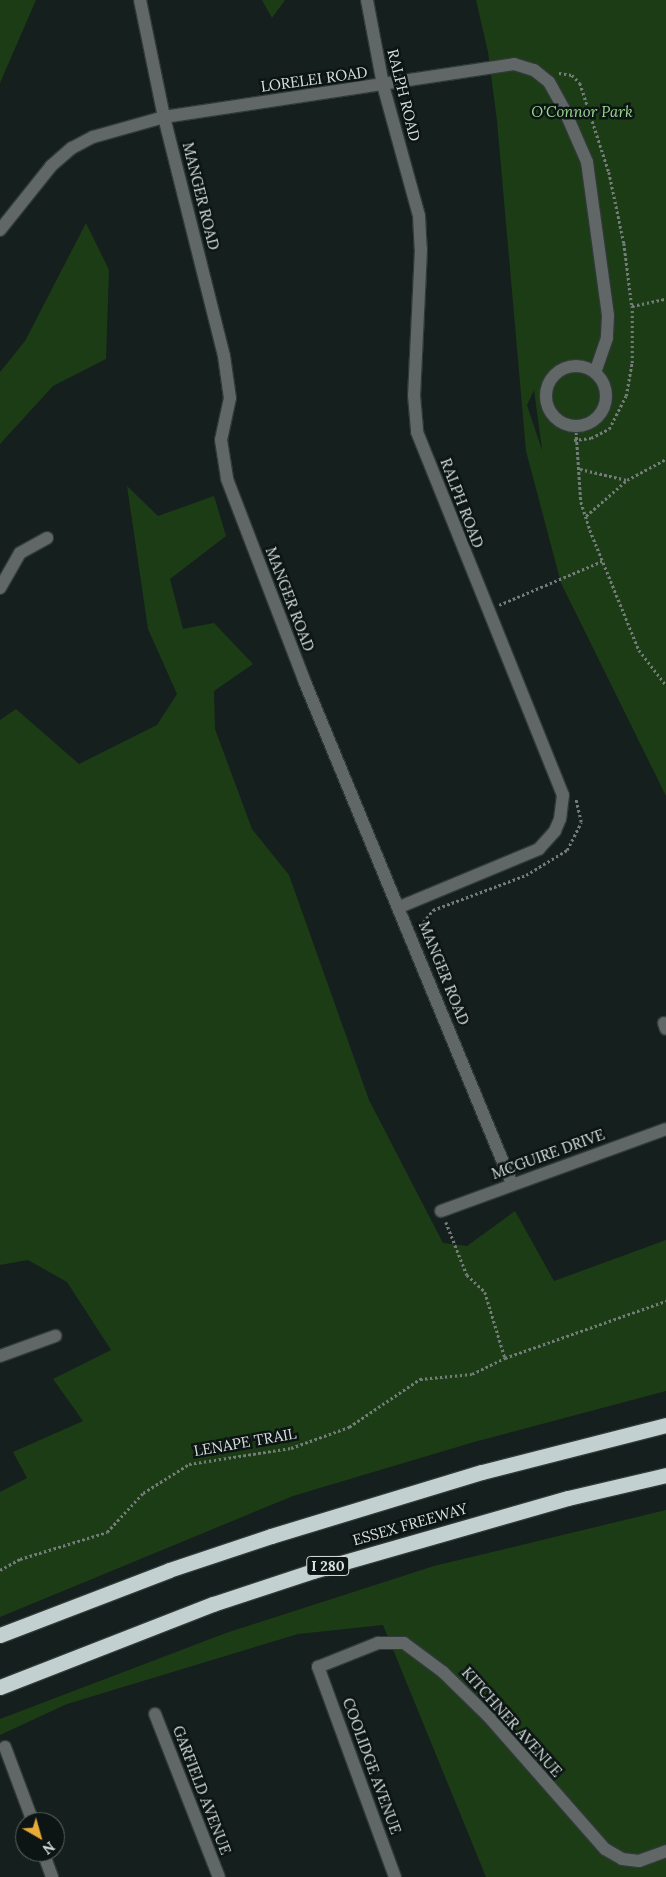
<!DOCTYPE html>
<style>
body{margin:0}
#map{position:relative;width:666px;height:1877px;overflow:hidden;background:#151f1d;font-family:Lora,serif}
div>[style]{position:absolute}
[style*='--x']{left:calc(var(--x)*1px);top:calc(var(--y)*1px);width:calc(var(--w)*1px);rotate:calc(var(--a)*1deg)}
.green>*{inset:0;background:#1c3c16}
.path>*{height:2.5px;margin-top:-1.25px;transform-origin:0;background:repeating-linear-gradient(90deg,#747c7a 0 2.5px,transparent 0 5px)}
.roads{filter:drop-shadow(1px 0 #303a38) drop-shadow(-1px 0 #303a38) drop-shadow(0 1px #303a38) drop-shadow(0 -1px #303a38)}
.minor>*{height:12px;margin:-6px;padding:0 6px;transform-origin:6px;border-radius:6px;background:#616666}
.minor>.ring{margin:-6px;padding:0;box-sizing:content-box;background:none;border:12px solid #616666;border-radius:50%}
.highway>*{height:15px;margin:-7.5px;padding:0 7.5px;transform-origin:7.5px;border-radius:7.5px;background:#c2d0d0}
span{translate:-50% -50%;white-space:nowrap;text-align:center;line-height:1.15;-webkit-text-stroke:5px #0c1514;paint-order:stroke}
.shield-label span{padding:1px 4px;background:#0c1514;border:1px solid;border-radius:4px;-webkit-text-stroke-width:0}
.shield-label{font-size:14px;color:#d9e0de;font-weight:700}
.street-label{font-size:15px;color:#d9e0de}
.park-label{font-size:15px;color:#9bd78f;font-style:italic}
.north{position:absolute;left:15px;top:1812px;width:50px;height:50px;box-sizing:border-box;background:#0c1514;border:1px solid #5e6665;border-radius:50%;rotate:142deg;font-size:14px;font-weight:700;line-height:20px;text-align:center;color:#d9e0de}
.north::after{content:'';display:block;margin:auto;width:18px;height:22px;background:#e8ab37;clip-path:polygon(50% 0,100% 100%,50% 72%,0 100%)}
</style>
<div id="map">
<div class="green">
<i style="clip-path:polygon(0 0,36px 0,0 83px)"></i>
<i style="clip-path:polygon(262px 0,285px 0,272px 18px)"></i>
<i style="clip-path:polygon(evenodd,476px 0,666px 0,666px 796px,561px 583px,526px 451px,497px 121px,488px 52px,476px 0,534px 390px,542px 449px,542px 450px,527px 405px,534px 390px)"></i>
<i style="clip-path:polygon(86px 223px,109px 270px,106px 359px,53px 386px,0 444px,0 372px,25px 341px)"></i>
<i style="clip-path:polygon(127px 486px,158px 516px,214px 496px,226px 536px,170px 579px,183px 629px,214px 623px,253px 664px,214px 691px,215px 729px,252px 829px,289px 875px,369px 1100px,443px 1243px,467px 1246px,515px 1211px,554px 1281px,666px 1240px,666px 1391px,474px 1442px,293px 1496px,0 1617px,0 1492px,27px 1478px,13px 1452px,83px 1421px,53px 1379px,111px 1350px,67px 1282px,28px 1260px,0 1265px,0 720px,16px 709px,79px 764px,157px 725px,177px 694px,148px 629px)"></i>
<i style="clip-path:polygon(666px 1510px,666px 1877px,486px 1877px,383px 1625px,298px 1634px,67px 1704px,0 1735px,0 1719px,226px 1633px,434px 1566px)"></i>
</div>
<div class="path">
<i style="--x:559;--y:73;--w:13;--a:9"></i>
<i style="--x:572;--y:75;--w:11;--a:45"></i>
<i style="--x:580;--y:83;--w:94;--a:72"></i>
<i style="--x:609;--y:172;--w:73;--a:78.1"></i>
<i style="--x:624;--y:243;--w:64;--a:82.8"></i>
<i style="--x:576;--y:427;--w:75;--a:86.2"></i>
<i style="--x:581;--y:502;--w:29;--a:72"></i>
<i style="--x:590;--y:530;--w:130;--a:67.8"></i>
<i style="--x:639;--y:650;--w:44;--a:52.4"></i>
<i style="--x:574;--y:440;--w:17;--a:-7"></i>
<i style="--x:591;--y:438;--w:20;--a:-27"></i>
<i style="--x:609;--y:429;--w:37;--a:-63"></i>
<i style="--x:626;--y:396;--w:34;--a:-80"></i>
<i style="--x:632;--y:363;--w:57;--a:-90"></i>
<i style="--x:632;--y:306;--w:35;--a:-12"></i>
<i style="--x:580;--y:469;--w:48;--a:13.2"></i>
<i style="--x:627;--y:480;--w:44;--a:-28.3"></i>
<i style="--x:586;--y:516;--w:55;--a:-41.3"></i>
<i style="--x:499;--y:605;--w:112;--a:-23.1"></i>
<i style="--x:420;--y:926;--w:21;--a:-51"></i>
<i style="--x:433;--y:910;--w:99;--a:-20.6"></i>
<i style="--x:526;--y:875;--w:48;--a:-31.4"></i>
<i style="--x:567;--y:850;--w:31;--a:-63"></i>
<i style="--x:581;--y:822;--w:23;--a:-103"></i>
<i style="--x:446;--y:1222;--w:57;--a:68.4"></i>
<i style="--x:467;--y:1275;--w:25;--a:43"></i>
<i style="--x:485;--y:1292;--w:69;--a:73.1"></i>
<i style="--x:0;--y:1570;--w:23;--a:-29"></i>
<i style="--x:20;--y:1559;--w:91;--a:-17.2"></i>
<i style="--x:107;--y:1532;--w:53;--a:-47.3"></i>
<i style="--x:143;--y:1493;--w:54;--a:-32.2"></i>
<i style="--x:189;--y:1464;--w:103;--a:-8.9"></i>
<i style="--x:291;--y:1448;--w:62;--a:-19.9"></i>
<i style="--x:349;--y:1427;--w:86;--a:-34.1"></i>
<i style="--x:420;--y:1379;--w:52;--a:-5.5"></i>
<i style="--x:472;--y:1374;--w:37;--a:-26"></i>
<i style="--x:505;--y:1358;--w:171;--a:-19.5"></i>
</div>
<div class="roads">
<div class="minor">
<i style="--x:140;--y:0;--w:119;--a:78.4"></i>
<i style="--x:164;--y:117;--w:246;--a:75.9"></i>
<i style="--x:224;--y:356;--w:42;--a:81.9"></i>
<i style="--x:230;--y:398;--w:43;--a:102.1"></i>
<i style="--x:221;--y:440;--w:39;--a:81"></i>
<i style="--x:227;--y:479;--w:215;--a:69"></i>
<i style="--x:304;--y:680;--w:545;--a:67.57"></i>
<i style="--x:367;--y:0;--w:86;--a:79.3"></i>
<i style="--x:383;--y:85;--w:136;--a:74.6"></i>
<i style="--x:419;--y:216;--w:33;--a:87"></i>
<i style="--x:421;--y:249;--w:146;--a:92.7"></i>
<i style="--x:414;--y:395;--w:37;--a:85"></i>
<i style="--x:417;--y:432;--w:391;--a:68.1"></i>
<i style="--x:563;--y:795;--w:24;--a:97"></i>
<i style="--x:560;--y:819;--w:13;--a:113"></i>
<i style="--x:555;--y:831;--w:24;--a:132"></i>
<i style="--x:539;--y:849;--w:151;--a:157.4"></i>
<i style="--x:0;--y:230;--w:82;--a:-51.4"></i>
<i style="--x:51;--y:166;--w:28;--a:-41"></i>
<i style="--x:72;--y:148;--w:24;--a:-28"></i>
<i style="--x:93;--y:137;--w:74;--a:-15.7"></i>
<i style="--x:164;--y:117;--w:354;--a:-8.6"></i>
<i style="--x:514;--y:64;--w:21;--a:17"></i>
<i style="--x:534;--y:70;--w:19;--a:39"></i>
<i style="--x:549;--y:82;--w:31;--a:61"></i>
<i style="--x:564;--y:109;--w:58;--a:66.5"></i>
<i style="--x:587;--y:162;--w:155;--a:82.2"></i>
<i style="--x:608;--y:316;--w:22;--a:93"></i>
<i style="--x:607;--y:338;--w:36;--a:109"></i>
<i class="ring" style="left:546px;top:366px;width:48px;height:48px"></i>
<i style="--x:0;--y:588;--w:40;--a:-60.3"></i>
<i style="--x:20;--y:553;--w:31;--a:-29"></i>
<i style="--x:664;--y:1023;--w:6;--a:72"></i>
<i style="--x:441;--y:1211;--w:239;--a:-20"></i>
<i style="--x:0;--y:1356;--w:59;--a:-20"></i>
<i style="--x:155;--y:1714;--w:175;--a:68.6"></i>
<i style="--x:5;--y:1747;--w:80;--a:69.5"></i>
<i style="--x:43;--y:1852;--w:27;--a:70"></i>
<i style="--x:395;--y:1877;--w:224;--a:-110.1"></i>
<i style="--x:318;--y:1667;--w:65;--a:-21.8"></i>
<i style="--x:378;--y:1643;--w:26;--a:0"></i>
<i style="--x:404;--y:1643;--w:49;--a:36.6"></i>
<i style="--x:443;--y:1672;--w:64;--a:44.4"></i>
<i style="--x:489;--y:1717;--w:176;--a:48.7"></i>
<i style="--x:605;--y:1849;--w:20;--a:30"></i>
<i style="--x:622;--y:1859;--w:17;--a:7"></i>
<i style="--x:639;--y:1861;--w:29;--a:-20"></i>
</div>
<div class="highway">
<i style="--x:0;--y:1635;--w:181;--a:-21"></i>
<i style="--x:169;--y:1570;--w:108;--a:-18.4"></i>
<i style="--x:271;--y:1536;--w:220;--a:-16.9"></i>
<i style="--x:482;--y:1472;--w:190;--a:-14.3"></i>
<i style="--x:0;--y:1687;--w:229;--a:-21.3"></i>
<i style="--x:213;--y:1604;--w:105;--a:-18.3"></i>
<i style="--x:313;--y:1571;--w:265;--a:-16"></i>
<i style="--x:568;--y:1498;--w:101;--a:-13.2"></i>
</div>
</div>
<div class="shield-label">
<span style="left:328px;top:1566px">I 280</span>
</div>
<div class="street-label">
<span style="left:314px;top:79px;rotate:-8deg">LORELEI ROAD</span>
<span style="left:404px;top:95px;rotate:76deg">RALPH ROAD</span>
<span style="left:201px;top:196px;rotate:76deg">MANGER ROAD</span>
<span style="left:462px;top:503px;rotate:69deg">RALPH ROAD</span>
<span style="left:290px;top:599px;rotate:69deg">MANGER ROAD</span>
<span style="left:444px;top:973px;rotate:68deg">MANGER ROAD</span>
<span style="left:548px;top:1154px;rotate:-20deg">MCGUIRE DRIVE</span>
<span style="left:245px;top:1442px;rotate:-10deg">LENAPE TRAIL</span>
<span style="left:410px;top:1524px;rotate:-16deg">ESSEX FREEWAY</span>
<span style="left:512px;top:1722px;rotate:48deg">KITCHNER AVENUE</span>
<span style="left:372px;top:1766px;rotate:70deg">COOLIDGE AVENUE</span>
<span style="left:202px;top:1790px;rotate:69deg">GARFIELD AVENUE</span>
</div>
<div class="park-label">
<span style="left:582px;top:112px">O'Connor Park</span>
</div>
<div class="north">N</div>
</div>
